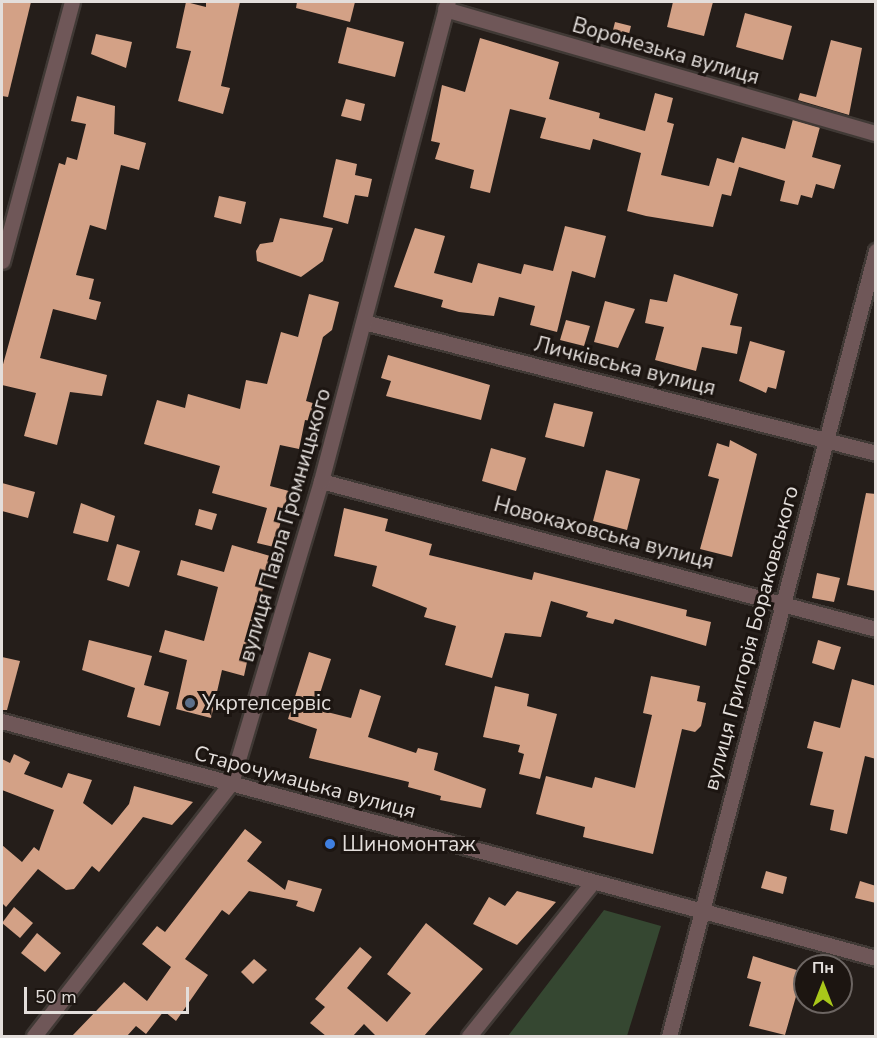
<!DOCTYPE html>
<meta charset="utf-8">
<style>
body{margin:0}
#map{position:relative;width:877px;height:1038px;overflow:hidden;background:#251e1a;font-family:"Nunito Sans",sans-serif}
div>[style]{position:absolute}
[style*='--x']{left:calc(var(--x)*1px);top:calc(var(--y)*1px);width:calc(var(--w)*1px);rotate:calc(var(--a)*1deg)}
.green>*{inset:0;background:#354731}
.building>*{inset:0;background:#d3a186}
.roads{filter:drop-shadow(2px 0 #403935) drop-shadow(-2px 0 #403935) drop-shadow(0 2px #403935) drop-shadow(0 -2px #403935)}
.minor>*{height:15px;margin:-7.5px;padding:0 7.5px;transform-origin:7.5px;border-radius:7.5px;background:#6f5758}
.tertiary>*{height:15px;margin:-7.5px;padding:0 7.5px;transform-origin:7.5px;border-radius:7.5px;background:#6f5758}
.dots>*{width:16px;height:16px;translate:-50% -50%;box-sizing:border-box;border:3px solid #1c1511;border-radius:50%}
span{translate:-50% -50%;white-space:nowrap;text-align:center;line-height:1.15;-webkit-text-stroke:6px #1c1511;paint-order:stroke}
.street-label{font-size:21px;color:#e3dedb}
.poi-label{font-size:21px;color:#e3dedb}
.left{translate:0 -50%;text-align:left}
.frame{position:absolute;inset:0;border:3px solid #e3dedb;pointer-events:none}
.north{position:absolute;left:793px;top:954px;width:60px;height:60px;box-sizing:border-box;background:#1c1511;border:2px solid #6c6562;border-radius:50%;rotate:0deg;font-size:16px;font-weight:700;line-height:24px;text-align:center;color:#e3dedb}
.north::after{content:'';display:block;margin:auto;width:21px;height:27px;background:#a9c71a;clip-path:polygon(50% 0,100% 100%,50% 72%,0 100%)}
.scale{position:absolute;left:24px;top:987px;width:165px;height:27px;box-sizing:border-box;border:3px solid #e3dedb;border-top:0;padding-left:8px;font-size:18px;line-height:21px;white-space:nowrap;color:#e3dedb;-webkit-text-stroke:4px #1c1511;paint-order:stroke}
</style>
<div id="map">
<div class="green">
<i style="clip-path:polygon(604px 910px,661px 926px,627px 1036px,508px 1036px)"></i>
</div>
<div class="building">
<i style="clip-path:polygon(2px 2px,31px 2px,8px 97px,2px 96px)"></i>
<i style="clip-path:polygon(186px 2px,206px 7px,206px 2px,240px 2px,221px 86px,230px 88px,223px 114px,178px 101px,191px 51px,176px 48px)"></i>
<i style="clip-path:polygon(297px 2px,355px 2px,350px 22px,296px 8px)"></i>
<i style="clip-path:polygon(673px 2px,713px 2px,704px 36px,667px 27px)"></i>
<i style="clip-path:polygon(745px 13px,792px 26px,783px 60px,736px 47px)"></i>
<i style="clip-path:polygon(615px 22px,631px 26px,626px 46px,610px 42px)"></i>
<i style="clip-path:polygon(347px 27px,404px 42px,395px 77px,338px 63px)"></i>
<i style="clip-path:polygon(96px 34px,132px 42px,126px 68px,91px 54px)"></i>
<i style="clip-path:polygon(480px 38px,559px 62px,549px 99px,600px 113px,599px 118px,645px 131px,655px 93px,673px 98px,667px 122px,674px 124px,661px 175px,709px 186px,717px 158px,734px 163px,742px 137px,785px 149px,793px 119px,820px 127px,812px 157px,841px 165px,834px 189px,816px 184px,812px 198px,801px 195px,798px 205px,780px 201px,785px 181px,739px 167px,731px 196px,722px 194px,713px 227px,646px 216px,627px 211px,641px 153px,593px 139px,590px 150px,540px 138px,546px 118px,510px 109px,490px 193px,470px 188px,474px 170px,435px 159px,440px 143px,431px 141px,442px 85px,465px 92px)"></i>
<i style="clip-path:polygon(831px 40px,862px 48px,849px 115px,798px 100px,800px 93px,816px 97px)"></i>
<i style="clip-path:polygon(77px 96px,115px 106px,114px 134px,146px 143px,139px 170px,121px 165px,106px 230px,90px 225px,76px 275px,94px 279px,89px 299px,101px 302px,96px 320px,53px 309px,40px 358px,107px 375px,102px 396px,70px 392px,57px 445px,24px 436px,36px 393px,2px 385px,2px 368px,59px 163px,65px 165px,67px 157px,77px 160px,86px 124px,71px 121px)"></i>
<i style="clip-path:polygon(346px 99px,365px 104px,361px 121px,341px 116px)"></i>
<i style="clip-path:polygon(336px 159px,357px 164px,355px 175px,372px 179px,368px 197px,355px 195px,348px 224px,323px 217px)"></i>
<i style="clip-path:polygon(219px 196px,246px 202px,241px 224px,214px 217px)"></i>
<i style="clip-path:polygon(280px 218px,333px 228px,323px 261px,301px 277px,257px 261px,256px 251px,260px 244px,273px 242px)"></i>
<i style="clip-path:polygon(565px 226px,606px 236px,595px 278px,572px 271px,557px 332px,530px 325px,535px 306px,499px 297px,494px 316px,459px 312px,441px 307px,443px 300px,394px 287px,415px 228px,445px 236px,434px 273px,472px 283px,478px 263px,521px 274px,524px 264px,553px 271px)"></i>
<i style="clip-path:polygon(674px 274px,738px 294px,730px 325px,742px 327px,737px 354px,702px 347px,696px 371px,655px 360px,664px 327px,645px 323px,650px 299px,667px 302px)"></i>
<i style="clip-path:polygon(309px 294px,339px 302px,332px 330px,323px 337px,306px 401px,316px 404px,311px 421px,305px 420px,299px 449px,280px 445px,270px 486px,289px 491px,274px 547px,257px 543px,267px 508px,212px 493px,220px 466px,144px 444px,157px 400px,185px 408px,188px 394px,240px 409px,246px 380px,267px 384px,281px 332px,298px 337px)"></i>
<i style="clip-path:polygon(605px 301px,635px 309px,618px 348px,594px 342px)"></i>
<i style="clip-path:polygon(566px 320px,590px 326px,584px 346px,560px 340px)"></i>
<i style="clip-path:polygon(750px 341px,785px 351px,776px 389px,768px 387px,766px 393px,739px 381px)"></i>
<i style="clip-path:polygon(388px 355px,490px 385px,481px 420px,386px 396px,391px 381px,381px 378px)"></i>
<i style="clip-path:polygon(554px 403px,593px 412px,584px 447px,545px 437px)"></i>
<i style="clip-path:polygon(730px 440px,757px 454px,732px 557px,700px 549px,719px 479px,708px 476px,717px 443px,729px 447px)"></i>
<i style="clip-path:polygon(491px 448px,526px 458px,516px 491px,482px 481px)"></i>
<i style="clip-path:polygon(606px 470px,640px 479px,627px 530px,593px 521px)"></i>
<i style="clip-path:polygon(2px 483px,35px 492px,28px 518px,2px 511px)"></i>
<i style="clip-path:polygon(866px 493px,876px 494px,876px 591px,847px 585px)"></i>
<i style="clip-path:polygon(81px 503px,115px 516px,108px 542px,73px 533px)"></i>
<i style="clip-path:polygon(344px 508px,388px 519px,385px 531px,432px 544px,429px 555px,532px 580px,534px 572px,687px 610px,686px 616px,711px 622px,706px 646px,615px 619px,613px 624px,586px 617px,588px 612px,551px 601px,541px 637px,505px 633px,492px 678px,445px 665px,456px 626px,424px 617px,427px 608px,372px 586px,377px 566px,334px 556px)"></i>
<i style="clip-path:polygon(199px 509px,217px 514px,212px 530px,195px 525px)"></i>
<i style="clip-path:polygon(117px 544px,140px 551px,129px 587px,107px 580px)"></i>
<i style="clip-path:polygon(232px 545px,270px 556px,244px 676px,222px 670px,211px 718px,176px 709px,187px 660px,159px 652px,165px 630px,204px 641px,218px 587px,177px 575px,181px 560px,224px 572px)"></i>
<i style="clip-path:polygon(817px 573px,840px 578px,834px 602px,812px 598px)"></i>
<i style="clip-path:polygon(89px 640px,152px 656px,144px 685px,169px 692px,160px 726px,127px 717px,135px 688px,82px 670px)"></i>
<i style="clip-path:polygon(818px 640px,841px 647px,834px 670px,812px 663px)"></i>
<i style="clip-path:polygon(309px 652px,331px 659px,315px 709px,351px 718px,360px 689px,381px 696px,368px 737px,416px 753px,418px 748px,438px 753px,434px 770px,486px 789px,481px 808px,440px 800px,441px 796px,408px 787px,409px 782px,309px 758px,317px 729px,288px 719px)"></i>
<i style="clip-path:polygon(2px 657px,20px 661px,7px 710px,2px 710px)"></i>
<i style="clip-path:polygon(651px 676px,700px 686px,697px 701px,706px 703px,701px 726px,695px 732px,682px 729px,653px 854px,583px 837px,585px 827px,536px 814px,546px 776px,592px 788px,595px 777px,635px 788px,652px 715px,643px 713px)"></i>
<i style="clip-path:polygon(852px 679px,876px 686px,876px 759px,865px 756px,847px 834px,830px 830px,834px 810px,810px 805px,823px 752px,807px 748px,814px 721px,840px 728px)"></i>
<i style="clip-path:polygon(495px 686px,529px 694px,527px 706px,557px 714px,540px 779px,519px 774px,524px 754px,518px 752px,520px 745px,483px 737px)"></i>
<i style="clip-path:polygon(14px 754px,30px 762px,24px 774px,62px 788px,68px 773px,92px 780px,83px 803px,112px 825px,129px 804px,134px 786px,193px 802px,172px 825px,143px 817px,99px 872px,92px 866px,74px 889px,66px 890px,38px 869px,6px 907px,2px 903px,2px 845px,22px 862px,34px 847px,39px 851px,54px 810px,2px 790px,2px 759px,10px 763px)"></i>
<i style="clip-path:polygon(245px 829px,262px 842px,247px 861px,285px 890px,288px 880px,322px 889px,314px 912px,296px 906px,298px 901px,249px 891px,229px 915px,222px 910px,185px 959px,208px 975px,176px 1021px,164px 1011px,146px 1034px,136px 1026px,127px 1036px,72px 1036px,124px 982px,147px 1001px,171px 967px,142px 944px,157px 926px,165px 932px)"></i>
<i style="clip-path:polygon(766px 871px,787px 877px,783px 894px,761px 888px)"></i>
<i style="clip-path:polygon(860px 881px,876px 886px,876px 903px,855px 898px)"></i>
<i style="clip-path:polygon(517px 891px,556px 902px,517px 945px,473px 924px,489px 897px,505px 906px)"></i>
<i style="clip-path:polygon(14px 907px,33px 923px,20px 938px,2px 923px)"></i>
<i style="clip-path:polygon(426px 923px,483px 969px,424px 1036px,376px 1036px,364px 1024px,353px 1036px,326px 1036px,310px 1023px,325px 1007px,315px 999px,360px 947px,372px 957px,347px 988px,387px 1022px,411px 993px,387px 974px)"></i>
<i style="clip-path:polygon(37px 933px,61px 953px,45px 972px,21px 953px)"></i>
<i style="clip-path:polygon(753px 956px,803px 972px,785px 1035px,749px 1026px,761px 982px,747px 978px)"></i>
<i style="clip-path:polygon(254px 959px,267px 970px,253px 984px,241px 972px)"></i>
</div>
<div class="roads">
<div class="minor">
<i style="--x:445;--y:9;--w:448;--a:16.1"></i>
<i style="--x:2;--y:261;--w:268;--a:-74.9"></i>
<i style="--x:364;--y:322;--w:528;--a:14.35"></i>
<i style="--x:321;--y:481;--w:574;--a:14.93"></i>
<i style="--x:34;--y:1036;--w:321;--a:-52.1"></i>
<i style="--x:231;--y:783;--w:315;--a:-73.4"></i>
<i style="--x:321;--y:481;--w:496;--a:-75.2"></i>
<i style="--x:469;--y:1036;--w:196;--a:-51.2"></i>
<i style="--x:669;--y:1036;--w:812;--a:-75.23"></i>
</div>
<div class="tertiary">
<i style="--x:2;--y:721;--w:906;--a:15.17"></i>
</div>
</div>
<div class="dots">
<i style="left:190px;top:703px;background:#5c6f8a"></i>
<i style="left:330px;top:844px;background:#3f7fe0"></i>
</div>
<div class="street-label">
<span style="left:666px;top:51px;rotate:16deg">Воронезька вулиця</span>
<span style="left:625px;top:366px;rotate:14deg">Личківська вулиця</span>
<span style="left:285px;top:525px;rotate:-74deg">вулиця Павла Громницького</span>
<span style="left:604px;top:533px;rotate:15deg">Новокаховська вулиця</span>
<span style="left:751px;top:638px;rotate:-75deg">вулиця Григорія Бораковського</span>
<span style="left:305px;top:782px;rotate:15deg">Старочумацька вулиця</span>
</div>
<div class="poi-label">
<span class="left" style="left:202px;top:703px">Укртелсервіс</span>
<span class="left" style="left:342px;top:844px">Шиномонтаж</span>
</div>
<div class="frame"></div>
<div class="north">Пн</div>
<div class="scale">50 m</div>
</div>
